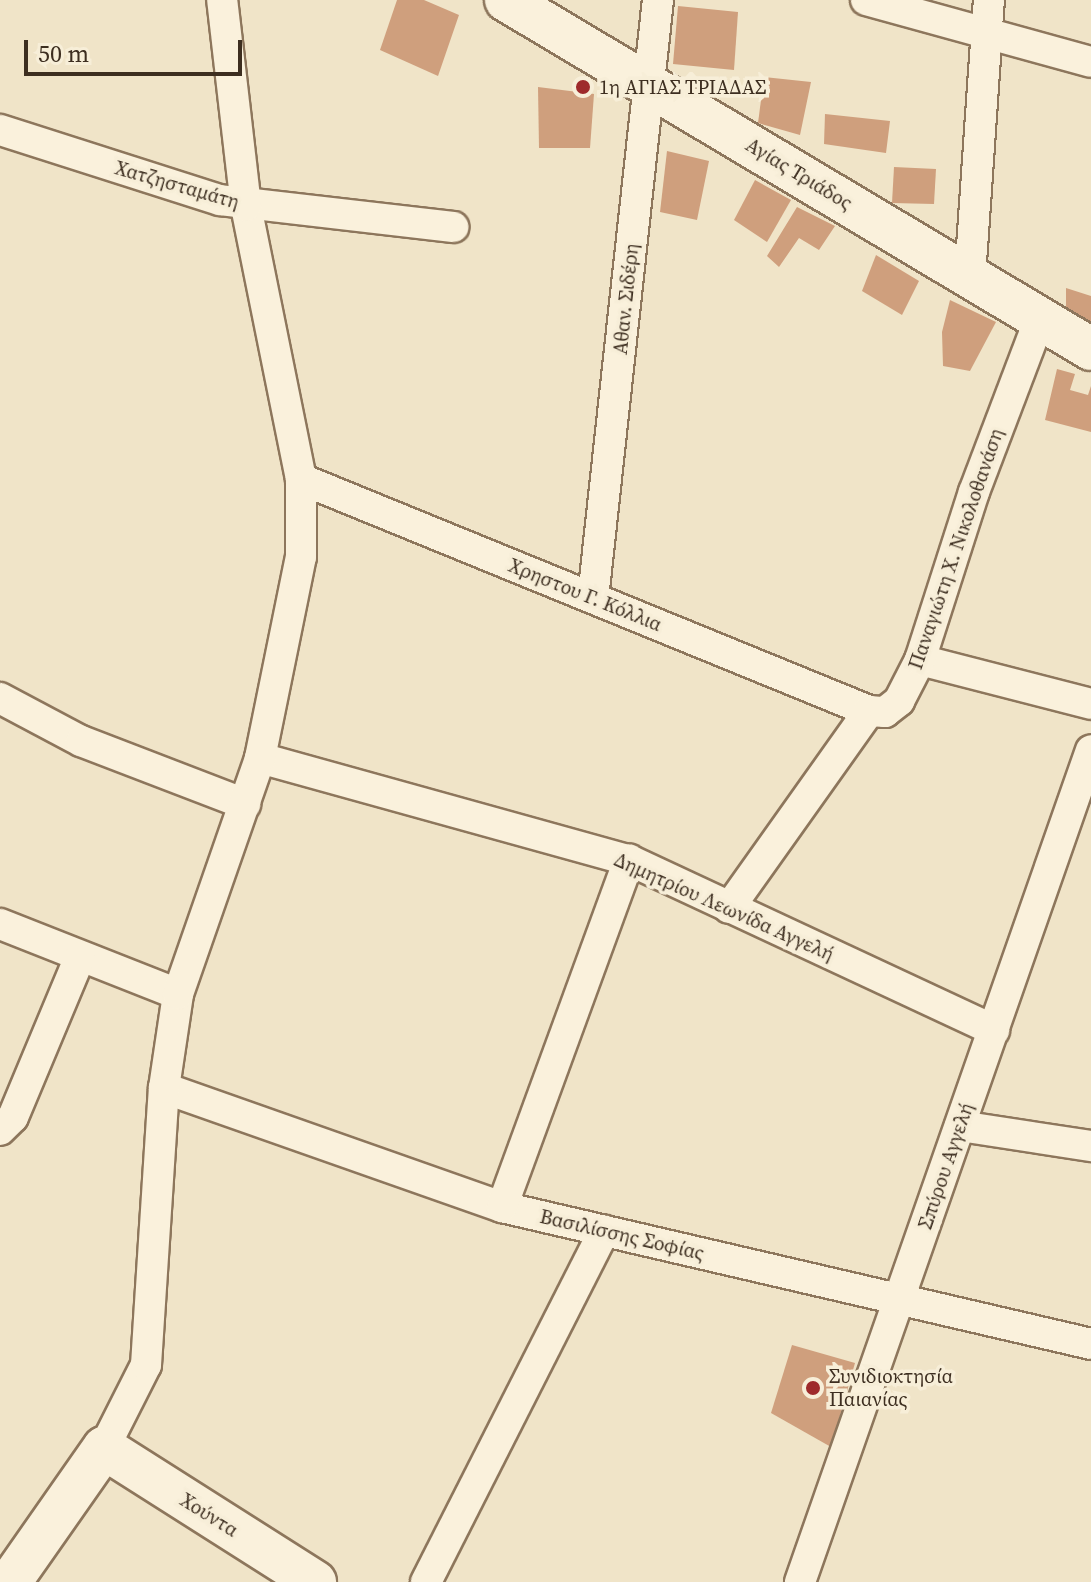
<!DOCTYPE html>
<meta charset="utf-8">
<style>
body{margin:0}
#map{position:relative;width:1091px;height:1582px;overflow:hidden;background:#f0e4c8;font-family:"Source Serif 4",serif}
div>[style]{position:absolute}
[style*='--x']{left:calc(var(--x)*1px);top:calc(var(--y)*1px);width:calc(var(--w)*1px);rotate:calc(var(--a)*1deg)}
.building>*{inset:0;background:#cf9f7d}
.roads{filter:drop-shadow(2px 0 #8d765c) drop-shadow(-2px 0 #8d765c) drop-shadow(0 2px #8d765c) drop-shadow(0 -2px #8d765c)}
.street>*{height:30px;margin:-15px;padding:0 15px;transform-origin:15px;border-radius:15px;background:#faf1dc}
.secondary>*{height:42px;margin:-21px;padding:0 21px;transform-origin:21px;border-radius:21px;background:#faf1dc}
.dots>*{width:22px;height:22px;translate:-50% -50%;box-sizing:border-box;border:4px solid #f7eed8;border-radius:50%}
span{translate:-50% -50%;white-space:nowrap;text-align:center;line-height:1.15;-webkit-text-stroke:7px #f7eed8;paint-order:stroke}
.poi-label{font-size:20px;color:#3d2e20}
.left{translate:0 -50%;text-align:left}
.street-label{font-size:20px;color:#3d2e20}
.scale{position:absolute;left:24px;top:40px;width:218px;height:36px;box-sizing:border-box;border:4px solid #3d2e20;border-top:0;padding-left:10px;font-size:24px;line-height:28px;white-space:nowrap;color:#3d2e20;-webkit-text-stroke:6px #f7eed8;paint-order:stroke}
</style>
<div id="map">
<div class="building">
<i style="clip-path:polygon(397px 0,424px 0,459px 15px,438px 76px,380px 50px)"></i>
<i style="clip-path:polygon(678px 6px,738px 12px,734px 70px,673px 64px)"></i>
<i style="clip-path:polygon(764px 77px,811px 82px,800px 135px,758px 123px)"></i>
<i style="clip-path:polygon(538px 87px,594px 94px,590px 148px,539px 148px)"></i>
<i style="clip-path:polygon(825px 114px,890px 121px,886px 153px,824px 144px)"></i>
<i style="clip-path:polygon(667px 151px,709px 161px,697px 220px,660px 212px)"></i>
<i style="clip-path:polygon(894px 167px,936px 169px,934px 204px,892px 203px)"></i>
<i style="clip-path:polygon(755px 180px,791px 200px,767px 242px,734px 220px)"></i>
<i style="clip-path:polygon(797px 207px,835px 226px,819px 250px,799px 238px,779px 267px,767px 256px)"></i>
<i style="clip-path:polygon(876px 255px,919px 281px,902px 315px,862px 291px)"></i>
<i style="clip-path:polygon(1066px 288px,1091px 296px,1091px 323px,1066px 311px)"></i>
<i style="clip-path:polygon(950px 300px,996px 322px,970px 371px,943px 366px,942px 332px)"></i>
<i style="clip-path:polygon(1057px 369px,1075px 374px,1070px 390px,1088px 395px,1091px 386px,1091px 432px,1045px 420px)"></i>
<i style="clip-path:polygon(792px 1345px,855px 1363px,831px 1447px,771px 1413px)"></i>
</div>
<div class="roads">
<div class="street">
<i style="--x:866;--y:0;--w:233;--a:15.4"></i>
<i style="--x:0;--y:130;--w:231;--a:17.7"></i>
<i style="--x:220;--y:200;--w:235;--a:6.6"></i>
<i style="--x:970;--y:277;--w:278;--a:-86.1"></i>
<i style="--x:301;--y:479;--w:614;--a:22.22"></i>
<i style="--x:593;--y:598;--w:602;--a:-83.8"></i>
<i style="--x:920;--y:660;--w:177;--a:14.4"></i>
<i style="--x:0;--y:698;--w:92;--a:28"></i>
<i style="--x:81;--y:741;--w:176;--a:21"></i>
<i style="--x:260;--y:758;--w:383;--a:15.5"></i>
<i style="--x:629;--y:860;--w:403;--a:25"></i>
<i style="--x:729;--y:908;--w:242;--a:-54.6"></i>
<i style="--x:869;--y:711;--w:16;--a:4"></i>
<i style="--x:885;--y:712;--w:18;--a:-38"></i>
<i style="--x:899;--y:701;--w:46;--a:-62.9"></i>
<i style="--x:920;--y:660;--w:176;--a:-72.2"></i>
<i style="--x:974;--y:492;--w:186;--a:-69.2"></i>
<i style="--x:0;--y:924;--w:191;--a:21.5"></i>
<i style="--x:164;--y:1088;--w:358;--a:19.4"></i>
<i style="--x:502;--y:1207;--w:605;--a:13.09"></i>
<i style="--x:960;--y:1126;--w:133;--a:8.7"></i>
<i style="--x:0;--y:1130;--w:18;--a:-45"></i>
<i style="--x:13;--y:1117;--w:173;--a:-67.3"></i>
<i style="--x:502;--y:1207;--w:370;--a:-69.9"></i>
<i style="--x:104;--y:1448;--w:93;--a:-63.2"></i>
<i style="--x:146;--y:1365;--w:278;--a:-86.3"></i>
<i style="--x:164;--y:1088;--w:95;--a:-81.5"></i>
<i style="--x:178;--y:994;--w:250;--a:-70.8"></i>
<i style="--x:260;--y:758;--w:205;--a:-78.5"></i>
<i style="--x:301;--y:557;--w:78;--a:-90"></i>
<i style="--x:301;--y:479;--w:278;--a:-101.4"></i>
<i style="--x:246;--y:206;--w:207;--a:-96.6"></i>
<i style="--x:426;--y:1582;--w:394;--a:-63.1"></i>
<i style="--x:800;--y:1582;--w:881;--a:-70.72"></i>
</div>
<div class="secondary">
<i style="--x:506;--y:0;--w:681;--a:30.82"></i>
<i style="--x:10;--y:1582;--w:164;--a:-55"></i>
<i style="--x:104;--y:1448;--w:250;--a:32.4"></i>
</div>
</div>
<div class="dots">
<i style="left:583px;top:87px;background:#9e2a2b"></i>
<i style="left:813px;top:1388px;background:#9e2a2b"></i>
</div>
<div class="poi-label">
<span class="left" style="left:599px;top:87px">1η ΑΓΙΑΣ ΤΡΙΑΔΑΣ</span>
<span class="left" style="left:829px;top:1388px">Συνιδιοκτησία<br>Παιανίας</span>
</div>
<div class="street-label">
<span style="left:799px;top:174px;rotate:31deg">Αγίας Τριάδος</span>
<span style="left:177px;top:185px;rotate:16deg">Χατζησταμάτη</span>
<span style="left:626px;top:299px;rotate:-84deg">Αθαν. Σιδέρη</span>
<span style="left:956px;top:549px;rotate:-71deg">Παναγιώτη Χ. Νικολοθανάση</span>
<span style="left:585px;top:595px;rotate:22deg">Χρηστου Γ. Κόλλια</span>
<span style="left:724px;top:907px;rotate:24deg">Δημητρίου Λεωνίδα Αγγελή</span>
<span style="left:946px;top:1166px;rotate:-71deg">Σπύρου Αγγελή</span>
<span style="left:622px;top:1235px;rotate:13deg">Βασιλίσσης Σοφίας</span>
<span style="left:209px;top:1515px;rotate:32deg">Χούντα</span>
</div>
<div class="scale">50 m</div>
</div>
